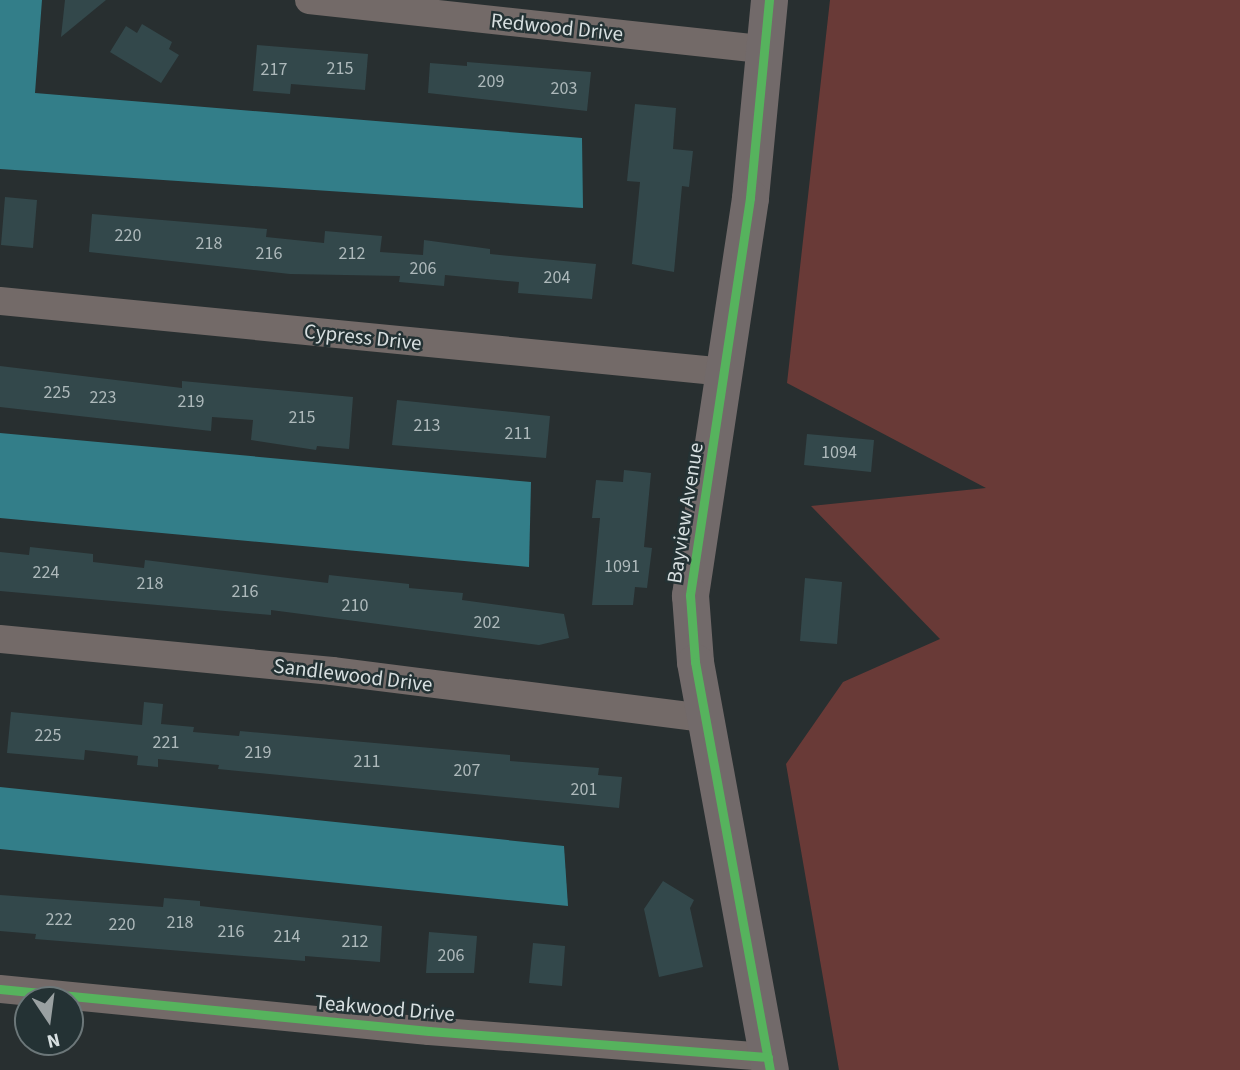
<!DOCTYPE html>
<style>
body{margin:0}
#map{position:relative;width:1240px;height:1070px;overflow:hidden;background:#282f30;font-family:"Source Sans 3",sans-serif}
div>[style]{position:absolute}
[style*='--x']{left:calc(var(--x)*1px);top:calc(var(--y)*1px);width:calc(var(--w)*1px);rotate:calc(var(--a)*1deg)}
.green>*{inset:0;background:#693a37}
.water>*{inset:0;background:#337e89}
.building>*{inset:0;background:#33484b}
.minor>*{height:28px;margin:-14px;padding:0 14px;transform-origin:14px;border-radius:14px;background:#736a68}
.major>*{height:37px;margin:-18.5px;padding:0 18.5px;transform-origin:18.5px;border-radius:18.5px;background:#726a6a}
.cycleway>*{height:9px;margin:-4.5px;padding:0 4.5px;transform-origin:4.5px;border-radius:4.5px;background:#56b35d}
span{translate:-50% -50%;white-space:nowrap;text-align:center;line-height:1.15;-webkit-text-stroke:5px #243234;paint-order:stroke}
.number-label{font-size:18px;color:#aeb9bb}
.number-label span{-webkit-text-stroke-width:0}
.street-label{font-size:21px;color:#d7dfe0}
.north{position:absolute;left:14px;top:986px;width:70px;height:70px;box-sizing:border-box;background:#243234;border:2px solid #6c7779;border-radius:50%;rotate:167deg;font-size:19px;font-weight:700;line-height:28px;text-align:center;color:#d7dfe0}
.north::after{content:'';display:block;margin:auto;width:24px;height:32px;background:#9aa1a2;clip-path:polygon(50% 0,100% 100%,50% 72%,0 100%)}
</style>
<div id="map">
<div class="green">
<i style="clip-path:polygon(830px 0,1240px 0,1240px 1070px,839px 1070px,786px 764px,843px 682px,940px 639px,811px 506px,986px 488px,787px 383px)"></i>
</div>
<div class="water">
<i style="clip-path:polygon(0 0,42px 0,35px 93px,582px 138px,583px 208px,0 169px)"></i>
<i style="clip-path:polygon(0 433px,531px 482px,529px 567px,0 518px)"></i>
<i style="clip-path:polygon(0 787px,564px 846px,568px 906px,0 849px)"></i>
</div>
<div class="building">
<i style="clip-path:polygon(65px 0,106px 0,61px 37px)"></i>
<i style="clip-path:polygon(142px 24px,172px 42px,169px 49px,179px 55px,161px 83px,110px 52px,126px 26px,137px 33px)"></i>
<i style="clip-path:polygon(257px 45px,368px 54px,365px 90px,291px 84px,290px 94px,253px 91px)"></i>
<i style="clip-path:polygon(467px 62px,591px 72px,587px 111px,428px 93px,430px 63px,467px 66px)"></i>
<i style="clip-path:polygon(635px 104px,676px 108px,673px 149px,693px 151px,689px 187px,682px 186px,674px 272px,632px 264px,640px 182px,627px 181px)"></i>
<i style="clip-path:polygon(5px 197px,37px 200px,33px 248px,1px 245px)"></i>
<i style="clip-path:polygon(92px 214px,267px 229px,266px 237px,324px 243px,325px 231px,382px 236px,380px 252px,423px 255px,424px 240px,490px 249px,490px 254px,596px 264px,592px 299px,518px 293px,519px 282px,445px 275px,444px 286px,399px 282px,400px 276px,290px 274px,89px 252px)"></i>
<i style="clip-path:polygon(0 366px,182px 388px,182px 381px,353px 397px,349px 449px,317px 446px,316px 450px,251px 440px,253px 420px,212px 417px,211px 431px,0 407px)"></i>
<i style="clip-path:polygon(397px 400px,550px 416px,546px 458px,392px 445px)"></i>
<i style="clip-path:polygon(807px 434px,874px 440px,871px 472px,804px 465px)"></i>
<i style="clip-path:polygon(624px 470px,651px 473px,644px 547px,652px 548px,647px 588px,635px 587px,633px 605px,592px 605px,600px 518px,592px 518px,596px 480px,623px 482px)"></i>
<i style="clip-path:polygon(30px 547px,93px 554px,93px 562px,144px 568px,145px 560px,328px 583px,329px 575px,409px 584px,409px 588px,463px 593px,462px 600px,564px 614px,569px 638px,539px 645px,271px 610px,271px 615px,0 591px,0 552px,29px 555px)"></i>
<i style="clip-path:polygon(805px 578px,842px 582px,837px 644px,800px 641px)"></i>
<i style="clip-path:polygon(144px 702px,163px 704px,161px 724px,194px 727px,193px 732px,239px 736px,240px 731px,510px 755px,510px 761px,599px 768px,598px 775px,622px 777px,619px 808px,218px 769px,219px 765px,158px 759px,158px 767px,137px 765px,138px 756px,85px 750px,84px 760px,7px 753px,11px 712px,142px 725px)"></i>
<i style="clip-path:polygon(663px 881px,694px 900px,690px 908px,703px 967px,659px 977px,644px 909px)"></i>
<i style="clip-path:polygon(0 895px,163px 907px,164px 898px,200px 901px,200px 906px,382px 926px,380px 962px,305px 956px,305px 961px,35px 939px,36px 934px,0 931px)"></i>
<i style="clip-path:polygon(429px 932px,477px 936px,474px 973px,426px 973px)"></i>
<i style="clip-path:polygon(533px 943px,565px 946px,562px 986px,529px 983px)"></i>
</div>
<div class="minor">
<i style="--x:309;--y:0;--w:457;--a:6.2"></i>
<i style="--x:0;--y:301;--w:729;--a:5.59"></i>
<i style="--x:0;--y:639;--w:334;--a:5.5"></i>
<i style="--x:332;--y:671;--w:377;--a:7.2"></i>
<i style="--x:0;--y:989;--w:431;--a:5.6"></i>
<i style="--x:429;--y:1031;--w:340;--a:4.4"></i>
</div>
<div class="major">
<i style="--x:769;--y:0;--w:199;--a:95.5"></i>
<i style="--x:750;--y:198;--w:402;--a:98.6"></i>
<i style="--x:690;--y:595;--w:67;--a:85.7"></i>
<i style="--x:695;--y:662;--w:415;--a:79.6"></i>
</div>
<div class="cycleway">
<i style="--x:769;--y:0;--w:199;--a:95.5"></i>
<i style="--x:750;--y:198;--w:402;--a:98.6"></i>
<i style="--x:690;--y:595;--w:67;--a:85.7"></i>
<i style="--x:695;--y:662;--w:415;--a:79.6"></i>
<i style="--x:0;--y:989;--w:431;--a:5.6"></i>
<i style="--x:429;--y:1031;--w:340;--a:4.4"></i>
</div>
<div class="number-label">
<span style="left:340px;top:69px">215</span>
<span style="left:274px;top:70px">217</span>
<span style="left:491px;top:82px">209</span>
<span style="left:564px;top:89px">203</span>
<span style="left:128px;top:236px">220</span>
<span style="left:209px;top:244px">218</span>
<span style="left:269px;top:254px">216</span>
<span style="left:352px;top:254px">212</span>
<span style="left:423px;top:269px">206</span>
<span style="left:557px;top:278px">204</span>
<span style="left:57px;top:393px">225</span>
<span style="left:103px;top:398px">223</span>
<span style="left:191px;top:402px">219</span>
<span style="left:302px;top:418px">215</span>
<span style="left:427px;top:426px">213</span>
<span style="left:518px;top:434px">211</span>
<span style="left:839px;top:453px">1094</span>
<span style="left:622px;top:567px">1091</span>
<span style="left:46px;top:573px">224</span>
<span style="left:150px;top:584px">218</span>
<span style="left:245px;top:592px">216</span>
<span style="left:355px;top:606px">210</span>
<span style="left:487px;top:623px">202</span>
<span style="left:48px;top:736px">225</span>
<span style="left:166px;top:743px">221</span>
<span style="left:258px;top:753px">219</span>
<span style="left:367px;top:762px">211</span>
<span style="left:467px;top:771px">207</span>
<span style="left:584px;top:790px">201</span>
<span style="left:59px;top:920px">222</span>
<span style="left:180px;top:923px">218</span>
<span style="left:122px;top:925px">220</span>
<span style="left:231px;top:932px">216</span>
<span style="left:287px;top:937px">214</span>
<span style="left:355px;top:942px">212</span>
<span style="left:451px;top:956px">206</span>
</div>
<div class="street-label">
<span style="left:557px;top:27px;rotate:6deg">Redwood Drive</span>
<span style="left:363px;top:337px;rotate:6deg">Cypress Drive</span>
<span style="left:685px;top:513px;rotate:-81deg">Bayview Avenue</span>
<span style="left:353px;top:675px;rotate:7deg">Sandlewood Drive</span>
<span style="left:385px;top:1008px;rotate:5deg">Teakwood Drive</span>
</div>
<div class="north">N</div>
</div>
